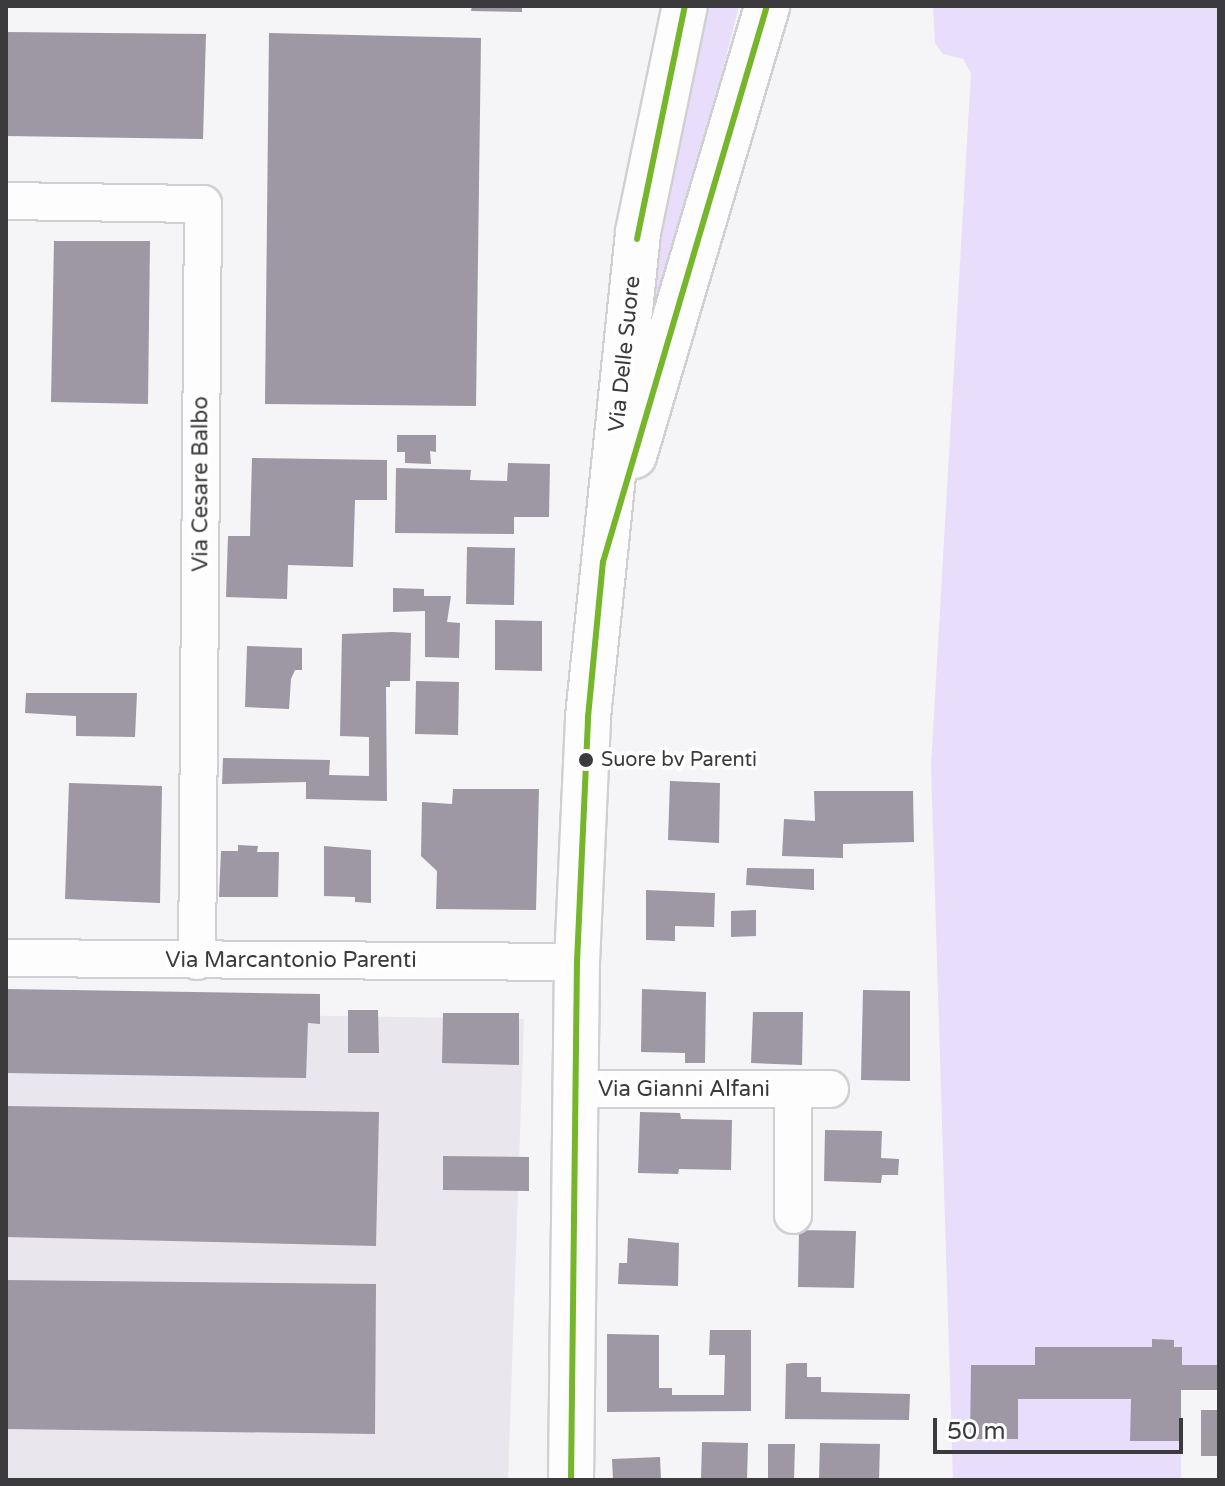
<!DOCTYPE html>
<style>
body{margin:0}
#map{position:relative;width:1225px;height:1486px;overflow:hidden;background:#f5f4f7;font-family:"Varela Round",sans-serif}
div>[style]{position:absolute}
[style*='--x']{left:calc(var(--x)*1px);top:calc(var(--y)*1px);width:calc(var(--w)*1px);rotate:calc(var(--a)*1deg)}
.built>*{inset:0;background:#e9e6ee}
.green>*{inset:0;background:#e8ddfa}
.building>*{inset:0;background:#9d98a4}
.roads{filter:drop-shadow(2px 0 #d0d0d2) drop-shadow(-2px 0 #d0d0d2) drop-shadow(0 2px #d0d0d2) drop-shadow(0 -2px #d0d0d2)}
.street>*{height:36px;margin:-18px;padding:0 18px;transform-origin:18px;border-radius:18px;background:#fefdfe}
.secondary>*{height:44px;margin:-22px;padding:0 22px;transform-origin:22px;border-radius:22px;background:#fefdfe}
.bus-1>*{height:6px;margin:-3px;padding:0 3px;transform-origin:3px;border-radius:3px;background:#75b62b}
.dots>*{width:22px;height:22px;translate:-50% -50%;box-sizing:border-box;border:4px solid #fff;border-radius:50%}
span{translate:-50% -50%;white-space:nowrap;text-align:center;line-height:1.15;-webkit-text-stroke:8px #fff;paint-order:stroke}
.bus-label{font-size:20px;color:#3b3b3d}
.left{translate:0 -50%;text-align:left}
.street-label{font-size:22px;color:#3b3b3d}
.frame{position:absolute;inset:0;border:8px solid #3b3b3d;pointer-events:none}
.scale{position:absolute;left:933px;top:1418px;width:250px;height:36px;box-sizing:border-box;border:4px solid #3b3b3d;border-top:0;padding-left:10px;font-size:24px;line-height:28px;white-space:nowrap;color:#3b3b3d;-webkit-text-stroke:6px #fff;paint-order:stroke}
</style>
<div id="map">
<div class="built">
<i style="clip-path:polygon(6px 1011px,524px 1019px,508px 1480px,6px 1480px)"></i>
</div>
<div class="green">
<i style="clip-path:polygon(705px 6px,739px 6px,653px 344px,641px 341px)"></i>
<i style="clip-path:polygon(933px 6px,1219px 6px,1219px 1390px,1181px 1390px,1181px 1480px,953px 1480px,931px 766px,971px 73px,963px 59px,943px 54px,935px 43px)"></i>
</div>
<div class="building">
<i style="clip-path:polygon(472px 6px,522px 6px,522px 12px,471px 11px)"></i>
<i style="clip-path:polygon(6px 32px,206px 34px,203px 139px,6px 136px)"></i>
<i style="clip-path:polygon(269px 33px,481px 38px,476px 406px,265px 404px)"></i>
<i style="clip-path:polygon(54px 241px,150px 241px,148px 404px,51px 402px)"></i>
<i style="clip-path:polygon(397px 435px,436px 435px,436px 452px,430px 451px,431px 464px,405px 463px,405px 452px,397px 452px)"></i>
<i style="clip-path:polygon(252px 458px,387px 460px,387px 500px,355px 500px,353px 567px,288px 565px,287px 599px,226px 597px,228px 536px,250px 536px)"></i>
<i style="clip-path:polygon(508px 463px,550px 464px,549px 517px,514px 517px,514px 534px,395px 533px,396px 468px,471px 470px,470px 480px,507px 481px)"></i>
<i style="clip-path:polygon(467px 547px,515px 548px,514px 605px,466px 604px)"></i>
<i style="clip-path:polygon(393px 588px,424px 589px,424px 596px,451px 596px,447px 622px,460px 623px,459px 658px,425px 657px,425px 611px,393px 612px)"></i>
<i style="clip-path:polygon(495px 620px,542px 621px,542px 671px,495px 670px)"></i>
<i style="clip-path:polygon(392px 632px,411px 633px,410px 681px,390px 681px,390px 687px,386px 687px,387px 801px,306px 799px,306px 782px,222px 784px,223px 758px,330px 760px,329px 775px,369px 776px,369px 737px,340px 736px,342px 634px)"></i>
<i style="clip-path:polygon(247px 646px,302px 648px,302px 670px,295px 670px,291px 679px,289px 709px,245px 707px)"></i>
<i style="clip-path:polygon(416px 681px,459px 682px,458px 735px,415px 734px)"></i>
<i style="clip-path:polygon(26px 693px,137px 693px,135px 737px,76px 736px,76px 716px,25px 713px)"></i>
<i style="clip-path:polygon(670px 781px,720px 783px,719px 843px,668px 840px)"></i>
<i style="clip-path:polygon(69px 783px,162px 786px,160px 903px,65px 899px)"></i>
<i style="clip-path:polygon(453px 789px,539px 789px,536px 910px,436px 909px,437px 871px,421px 856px,422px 802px,452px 804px)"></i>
<i style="clip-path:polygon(814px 791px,913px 791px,914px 842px,843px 844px,843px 858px,782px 856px,784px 819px,815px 821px)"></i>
<i style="clip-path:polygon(238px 845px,258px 846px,257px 852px,279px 852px,278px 897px,219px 897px,221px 851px,238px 851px)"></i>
<i style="clip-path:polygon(324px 846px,371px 850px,371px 903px,355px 902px,355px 897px,324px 896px)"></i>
<i style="clip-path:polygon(747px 868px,814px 869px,814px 890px,746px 885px)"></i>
<i style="clip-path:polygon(646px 890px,715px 893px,714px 927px,675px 926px,675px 941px,646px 940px)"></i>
<i style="clip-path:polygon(756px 910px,756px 936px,731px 937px,731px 911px)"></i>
<i style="clip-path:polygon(6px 989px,320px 994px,320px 1024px,308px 1023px,306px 1078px,6px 1073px)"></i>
<i style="clip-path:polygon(642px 989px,706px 992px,705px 1063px,685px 1063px,685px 1053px,641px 1052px)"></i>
<i style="clip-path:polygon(863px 990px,910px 991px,910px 1081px,861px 1080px)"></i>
<i style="clip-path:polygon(348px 1010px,378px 1010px,379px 1053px,348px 1053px)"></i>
<i style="clip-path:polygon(753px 1012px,803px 1012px,802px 1065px,751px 1063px)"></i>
<i style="clip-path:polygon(443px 1013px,519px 1013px,519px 1065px,442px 1063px)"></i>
<i style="clip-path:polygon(6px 1106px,379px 1112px,376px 1246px,6px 1237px)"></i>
<i style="clip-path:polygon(640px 1112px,680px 1113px,681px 1119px,732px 1120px,731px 1170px,679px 1169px,678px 1174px,638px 1173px)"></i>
<i style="clip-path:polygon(825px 1130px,882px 1131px,881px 1158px,899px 1159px,898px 1175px,882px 1175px,881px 1183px,824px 1181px)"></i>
<i style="clip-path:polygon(443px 1156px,529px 1157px,529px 1191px,443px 1190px)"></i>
<i style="clip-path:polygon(799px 1230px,856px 1231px,854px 1288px,798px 1287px)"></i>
<i style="clip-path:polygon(628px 1238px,679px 1243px,678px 1286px,618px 1284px,619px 1263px,627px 1263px)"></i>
<i style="clip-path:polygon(6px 1280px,376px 1284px,375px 1434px,6px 1429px)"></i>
<i style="clip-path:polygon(710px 1330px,751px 1330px,751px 1411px,607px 1412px,607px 1334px,659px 1335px,659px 1388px,672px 1388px,672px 1395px,724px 1395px,725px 1355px,709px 1355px)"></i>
<i style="clip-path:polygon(1152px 1339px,1174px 1340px,1174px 1347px,1182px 1347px,1182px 1365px,1219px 1365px,1219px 1390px,1181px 1390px,1181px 1441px,1130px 1441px,1131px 1399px,1018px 1399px,1018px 1439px,970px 1439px,971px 1365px,1035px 1365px,1035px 1347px,1152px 1347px)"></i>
<i style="clip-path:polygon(792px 1363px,807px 1363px,807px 1377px,821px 1377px,821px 1392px,910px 1394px,909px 1420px,785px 1419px,786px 1364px)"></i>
<i style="clip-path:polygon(1201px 1410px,1219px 1410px,1219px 1456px,1201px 1456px)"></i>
<i style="clip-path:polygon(702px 1442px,748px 1443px,747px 1480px,701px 1480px)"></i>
<i style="clip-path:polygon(820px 1443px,880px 1444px,879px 1480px,819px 1480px)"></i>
<i style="clip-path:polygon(768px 1444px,795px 1444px,794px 1480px,768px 1480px)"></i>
<i style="clip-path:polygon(660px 1457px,661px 1480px,613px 1480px,612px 1459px)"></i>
</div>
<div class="roads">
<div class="street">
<i style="--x:6;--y:201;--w:197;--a:0.9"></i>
<i style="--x:203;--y:204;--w:757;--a:90.45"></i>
<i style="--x:6;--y:958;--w:571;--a:0.4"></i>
<i style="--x:575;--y:1089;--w:255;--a:0"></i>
<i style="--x:793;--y:1215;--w:125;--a:-90"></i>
</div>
<div class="secondary">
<i style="--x:634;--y:456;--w:469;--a:-73.5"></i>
<i style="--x:571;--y:1480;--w:518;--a:-89.34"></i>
<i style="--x:577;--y:962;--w:245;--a:-87.4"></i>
<i style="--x:588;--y:717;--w:488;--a:-84.1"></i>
<i style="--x:638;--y:232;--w:231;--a:-78.3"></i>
</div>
</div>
<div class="bus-1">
<i style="--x:637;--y:239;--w:238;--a:-78.4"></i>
<i style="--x:571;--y:1480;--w:518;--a:-89.34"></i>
<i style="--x:577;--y:962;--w:245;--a:-87.4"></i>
<i style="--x:588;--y:717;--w:156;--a:-84.5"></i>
<i style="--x:603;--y:562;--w:580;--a:-73.57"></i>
</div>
<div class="dots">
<i style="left:586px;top:760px;background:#3b3b3d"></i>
</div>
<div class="bus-label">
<span class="left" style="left:601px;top:760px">Suore bv Parenti</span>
</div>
<div class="street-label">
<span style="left:625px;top:354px;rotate:-84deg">Via Delle Suore</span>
<span style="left:201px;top:484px;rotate:-90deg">Via Cesare Balbo</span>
<span style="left:291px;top:961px">Via Marcantonio Parenti</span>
<span style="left:684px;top:1090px">Via Gianni Alfani</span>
</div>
<div class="frame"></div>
<div class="scale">50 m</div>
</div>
